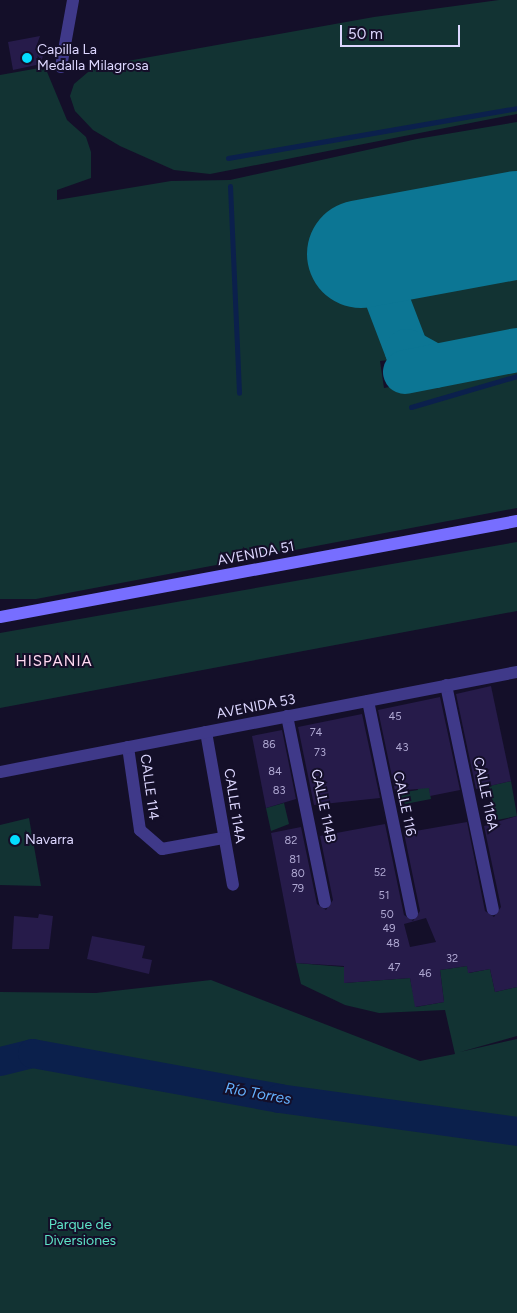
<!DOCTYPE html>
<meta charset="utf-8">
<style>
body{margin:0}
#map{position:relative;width:517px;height:1313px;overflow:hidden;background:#140f29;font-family:Figtree,sans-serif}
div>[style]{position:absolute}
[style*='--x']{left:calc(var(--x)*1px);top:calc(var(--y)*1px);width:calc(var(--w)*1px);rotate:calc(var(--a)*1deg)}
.green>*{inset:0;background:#123333}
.stream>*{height:5px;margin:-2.5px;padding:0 2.5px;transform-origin:2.5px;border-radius:2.5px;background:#0b204c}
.river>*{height:29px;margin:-14.5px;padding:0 14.5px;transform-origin:14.5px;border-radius:14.5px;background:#0b204c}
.taxiway>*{height:44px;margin:-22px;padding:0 22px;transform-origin:22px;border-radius:22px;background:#0c7694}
.runway>*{height:108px;margin:-54px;padding:0 54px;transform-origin:54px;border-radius:54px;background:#0c7694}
.building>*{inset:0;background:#261b4a}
.minor>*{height:12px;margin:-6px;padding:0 6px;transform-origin:6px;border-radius:6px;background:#3f3989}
.secondary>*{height:12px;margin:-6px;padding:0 6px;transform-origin:6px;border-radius:6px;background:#776eff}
.dots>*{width:14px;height:14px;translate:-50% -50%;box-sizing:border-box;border:2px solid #140f29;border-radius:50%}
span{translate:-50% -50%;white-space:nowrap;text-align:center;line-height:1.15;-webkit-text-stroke:4px #140f29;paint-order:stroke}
.number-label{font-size:11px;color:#afa8d2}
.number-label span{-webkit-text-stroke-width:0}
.poi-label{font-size:14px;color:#ddd7ff}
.left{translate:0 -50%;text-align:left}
.street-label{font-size:14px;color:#ddd7ff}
.park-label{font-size:14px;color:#5ee4c7}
.neighbourhood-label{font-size:15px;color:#ffd9f0;letter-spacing:1px}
.water-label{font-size:15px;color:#65b2ff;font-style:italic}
.scale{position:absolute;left:340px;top:25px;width:120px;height:22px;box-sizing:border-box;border:2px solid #ddd7ff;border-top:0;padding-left:6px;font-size:15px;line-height:18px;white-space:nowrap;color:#ddd7ff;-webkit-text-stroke:4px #140f29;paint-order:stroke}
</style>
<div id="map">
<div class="green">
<i style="clip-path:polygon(499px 0,517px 0,517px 114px,210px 174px,174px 170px,120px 146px,93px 130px,75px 111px,70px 96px,74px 84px,94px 67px,374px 17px)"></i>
<i style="clip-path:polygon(45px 67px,67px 120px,86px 137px,91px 152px,91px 178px,57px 190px,57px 200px,171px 181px,230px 180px,417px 139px,517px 122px,517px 187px,346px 219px,357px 273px,398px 359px,380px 361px,384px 388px,517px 364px,517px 508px,36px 599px,0 599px,0 75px)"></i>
<i style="clip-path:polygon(517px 257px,517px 336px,445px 349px,414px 335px,397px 297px,396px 280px)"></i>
<i style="clip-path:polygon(517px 542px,517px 611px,0 708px,0 633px)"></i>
<i style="clip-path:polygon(428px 781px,431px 799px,405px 804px,399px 793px,418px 790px,416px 783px)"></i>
<i style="clip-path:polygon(511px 781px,517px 816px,497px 820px,489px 786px)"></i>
<i style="clip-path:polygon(284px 803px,289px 824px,271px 831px,266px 808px)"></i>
<i style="clip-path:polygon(29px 818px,41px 886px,0 885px,0 825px)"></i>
<i style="clip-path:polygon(296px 963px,344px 967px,344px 983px,410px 978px,416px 1007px,444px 1002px,440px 970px,467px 966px,469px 973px,490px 969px,495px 992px,517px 987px,517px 1036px,460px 1052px,517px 1039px,517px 1313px,0 1313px,0 992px,96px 993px,211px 980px,420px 1061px,455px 1054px,445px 1010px,379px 1013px,345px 1005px,301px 984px)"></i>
</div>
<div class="stream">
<i style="--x:228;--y:158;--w:293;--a:-9.8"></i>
<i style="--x:230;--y:186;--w:207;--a:87.5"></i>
<i style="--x:411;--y:407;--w:110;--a:-16.3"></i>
</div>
<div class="river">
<i style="--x:0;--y:1061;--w:33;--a:-14"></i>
<i style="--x:32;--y:1053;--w:251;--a:10.3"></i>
<i style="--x:279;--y:1098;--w:240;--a:7.9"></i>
</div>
<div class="taxiway">
<i style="--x:414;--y:244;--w:25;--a:146"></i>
<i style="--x:393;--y:258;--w:28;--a:116"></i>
<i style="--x:381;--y:283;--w:73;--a:69.1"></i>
<i style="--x:407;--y:351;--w:31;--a:29"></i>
<i style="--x:405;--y:372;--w:114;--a:-11.1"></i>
</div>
<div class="runway">
<i style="--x:361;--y:254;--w:159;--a:-10.5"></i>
</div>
<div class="building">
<i style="clip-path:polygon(40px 36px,35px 50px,44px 51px,41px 64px,13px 70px,8px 42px)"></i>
<i style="clip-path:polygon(491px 686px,511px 781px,476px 789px,456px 694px)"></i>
<i style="clip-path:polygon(440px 697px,460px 790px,430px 796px,429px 788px,395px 791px,378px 710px)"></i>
<i style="clip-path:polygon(362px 714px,380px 798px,314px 805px,298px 727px)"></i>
<i style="clip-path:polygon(282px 730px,296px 799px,266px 808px,252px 736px)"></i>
<i style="clip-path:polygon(evenodd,517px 816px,517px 987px,495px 992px,490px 969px,468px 973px,467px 966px,440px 970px,444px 1002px,415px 1007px,410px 978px,344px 983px,344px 966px,296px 963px,271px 833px,301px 827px,317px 904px,326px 910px,333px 900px,320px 836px,385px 824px,404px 915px,413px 921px,420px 911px,404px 833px,467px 822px,485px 911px,494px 917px,501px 907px,484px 826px,517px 816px,426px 918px,436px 942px,410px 947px,404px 924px,426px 918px)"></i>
<i style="clip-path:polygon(39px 914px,53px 916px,49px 949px,12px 949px,14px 916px,38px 918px)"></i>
<i style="clip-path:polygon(92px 936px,145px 946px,142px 958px,152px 960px,149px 974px,87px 959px)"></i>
</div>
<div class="minor">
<i style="--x:61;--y:67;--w:68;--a:-79.8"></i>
<i style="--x:446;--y:685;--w:229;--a:78.2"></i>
<i style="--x:368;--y:701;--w:217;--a:78.3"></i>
<i style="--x:287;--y:716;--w:190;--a:78.5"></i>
<i style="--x:206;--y:732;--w:155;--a:80"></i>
<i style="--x:128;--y:747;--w:84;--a:81.8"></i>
<i style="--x:140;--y:830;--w:29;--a:41"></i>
<i style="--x:162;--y:849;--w:62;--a:-10.2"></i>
<i style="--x:0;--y:772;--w:527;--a:-10.95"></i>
</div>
<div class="secondary">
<i style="--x:0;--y:617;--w:526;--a:-10.52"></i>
</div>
<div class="dots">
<i style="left:27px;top:58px;background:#03ddff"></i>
<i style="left:15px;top:840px;background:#03ddff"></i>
</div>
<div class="number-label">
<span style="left:395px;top:717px">45</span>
<span style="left:316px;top:733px">74</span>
<span style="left:269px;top:745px">86</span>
<span style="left:402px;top:748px">43</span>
<span style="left:320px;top:753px">73</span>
<span style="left:275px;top:772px">84</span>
<span style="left:279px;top:791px">83</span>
<span style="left:291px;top:841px">82</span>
<span style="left:295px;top:860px">81</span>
<span style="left:380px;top:873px">52</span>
<span style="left:298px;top:874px">80</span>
<span style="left:298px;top:889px">79</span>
<span style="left:384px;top:896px">51</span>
<span style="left:387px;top:915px">50</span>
<span style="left:389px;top:929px">49</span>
<span style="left:393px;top:944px">48</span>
<span style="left:452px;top:959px">32</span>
<span style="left:394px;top:968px">47</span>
<span style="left:425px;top:974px">46</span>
</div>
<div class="poi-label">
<span class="left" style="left:37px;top:58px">Capilla La<br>Medalla Milagrosa</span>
<span class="left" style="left:25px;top:840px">Navarra</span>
</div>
<div class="street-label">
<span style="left:256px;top:554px;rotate:-11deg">AVENIDA 51</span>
<span style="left:256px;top:707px;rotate:-11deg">AVENIDA 53</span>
<span style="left:149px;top:787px;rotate:82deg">CALLE 114</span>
<span style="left:485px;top:794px;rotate:78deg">CALLE 116A</span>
<span style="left:404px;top:804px;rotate:78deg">CALLE 116</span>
<span style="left:234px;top:806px;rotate:81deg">CALLE 114A</span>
<span style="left:323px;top:806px;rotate:78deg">CALLE 114B</span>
</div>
<div class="park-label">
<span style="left:80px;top:1233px">Parque de<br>Diversiones</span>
</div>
<div class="neighbourhood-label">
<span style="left:54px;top:662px">HISPANIA</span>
</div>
<div class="water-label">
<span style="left:258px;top:1094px;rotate:10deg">Río Torres</span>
</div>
<div class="scale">50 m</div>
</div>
